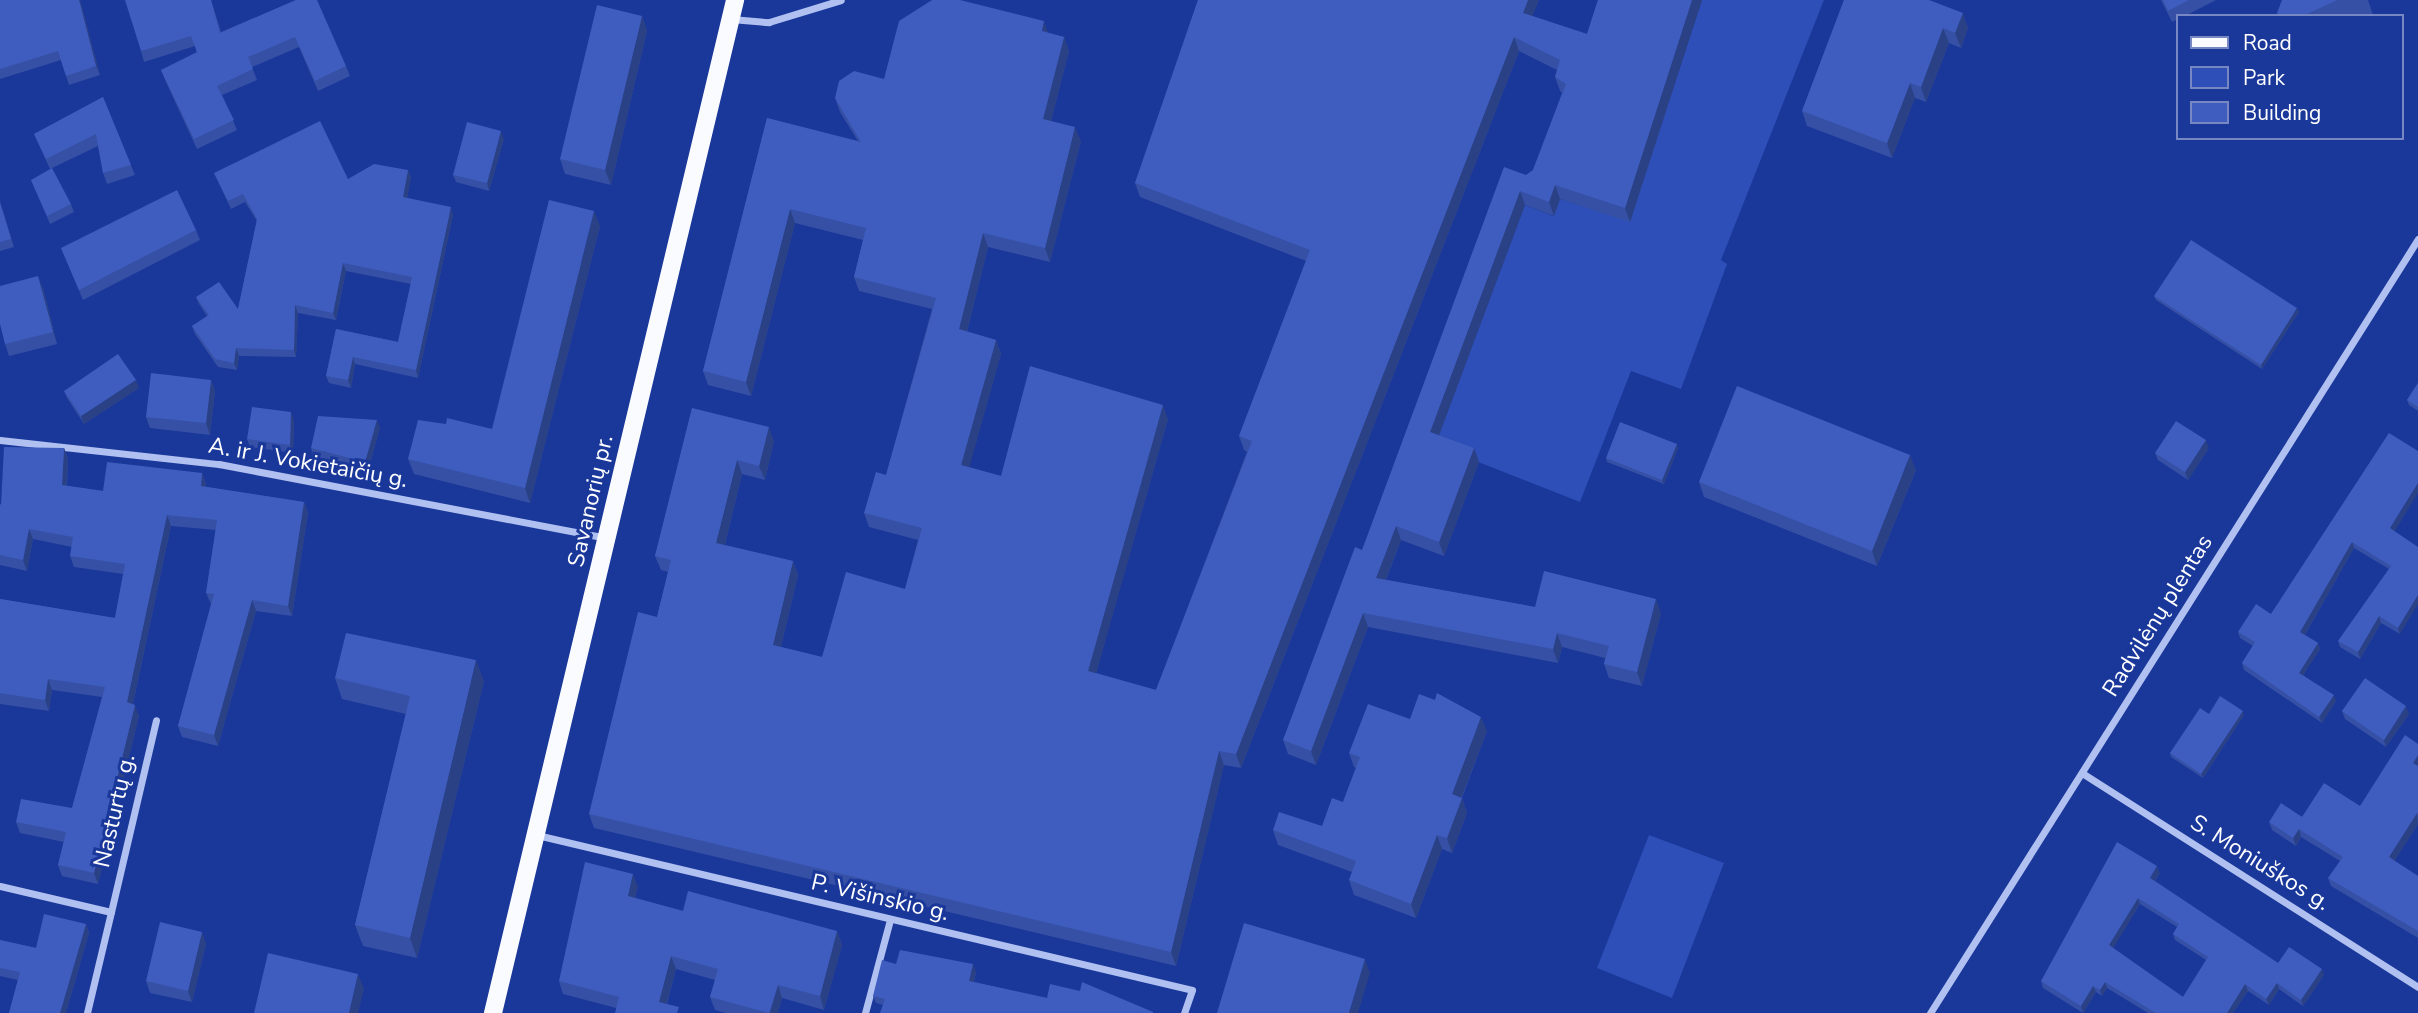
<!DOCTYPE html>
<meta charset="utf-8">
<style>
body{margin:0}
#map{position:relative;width:2418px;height:1013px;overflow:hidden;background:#1a379a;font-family:"Nunito Sans",sans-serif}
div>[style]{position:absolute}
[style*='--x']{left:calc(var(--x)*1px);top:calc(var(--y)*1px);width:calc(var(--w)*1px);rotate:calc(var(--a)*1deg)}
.green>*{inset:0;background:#2e4fb7}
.minor>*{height:7px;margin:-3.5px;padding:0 3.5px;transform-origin:3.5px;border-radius:3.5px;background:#b0c0f1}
.primary>*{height:18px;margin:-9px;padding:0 9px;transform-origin:9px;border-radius:9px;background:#fafbff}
.wall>*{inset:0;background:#3550a4}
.shaded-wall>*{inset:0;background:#2b4186}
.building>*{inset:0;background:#3e5dbf}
span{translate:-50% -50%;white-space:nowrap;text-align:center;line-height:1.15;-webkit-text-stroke:6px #1a379a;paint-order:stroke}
.street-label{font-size:23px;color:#fff}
.legend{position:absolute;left:2176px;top:14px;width:228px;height:126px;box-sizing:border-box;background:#1a379a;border:2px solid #7687c2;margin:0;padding:9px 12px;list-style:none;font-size:21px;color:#fff}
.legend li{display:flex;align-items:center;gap:14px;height:35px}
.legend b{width:35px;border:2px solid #7687c2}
</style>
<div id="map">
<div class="green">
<i style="clip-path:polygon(1702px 0,1824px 0,1721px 260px,1727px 264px,1681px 389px,1631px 371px,1580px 502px,1435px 445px,1525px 205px,1553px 216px,1560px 199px,1630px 221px)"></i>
<i style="clip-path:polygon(1649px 835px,1724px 863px,1672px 998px,1597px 968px)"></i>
</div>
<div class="minor">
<i style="--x:731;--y:19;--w:38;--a:5"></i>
<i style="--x:769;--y:22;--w:75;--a:-17"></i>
<i style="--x:0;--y:440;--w:220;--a:6.3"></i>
<i style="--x:219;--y:464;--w:395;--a:10.8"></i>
<i style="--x:2082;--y:773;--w:398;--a:32.5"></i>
<i style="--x:537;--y:835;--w:673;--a:13.31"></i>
<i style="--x:1192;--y:990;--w:24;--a:109"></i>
<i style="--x:0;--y:886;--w:114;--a:13.2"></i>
<i style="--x:111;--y:912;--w:104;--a:103.4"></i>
<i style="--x:111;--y:912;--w:197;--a:-76.8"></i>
<i style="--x:865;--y:1013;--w:96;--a:-75"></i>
<i style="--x:1930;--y:1013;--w:915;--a:-57.77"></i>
</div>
<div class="primary">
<i style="--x:493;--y:1013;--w:1042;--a:-76.56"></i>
</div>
<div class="wall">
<i style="clip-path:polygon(0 0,80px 0,100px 75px,69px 85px,61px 60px,0 79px)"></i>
<i style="clip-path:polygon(211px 0,221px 32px,296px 0,346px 66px,350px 76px,318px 91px,299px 47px,252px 67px,257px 80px,222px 95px,237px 130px,197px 149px,165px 80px,161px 70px,197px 53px,195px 46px,144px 62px,141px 51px)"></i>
<i style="clip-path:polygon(1198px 0,1539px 0,1532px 16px,1587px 34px,1598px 0,1702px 0,1630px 222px,1560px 199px,1554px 216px,1525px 205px,1439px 435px,1474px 448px,1479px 462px,1444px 556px,1401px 540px,1386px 580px,1535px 607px,1661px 613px,1642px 686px,1609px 678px,1604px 664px,1605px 658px,1562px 647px,1558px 663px,1368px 627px,1316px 765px,1288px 754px,1283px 740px,1362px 550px,1526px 175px,1533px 170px,1562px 93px,1560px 91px,1555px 77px,1557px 70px,1519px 51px,1241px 768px,1224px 765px,1176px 966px,594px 828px,589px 814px,657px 617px,668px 572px,661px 570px,655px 556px,692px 408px,774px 441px,765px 480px,742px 474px,725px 545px,793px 561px,798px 575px,781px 647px,822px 657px,905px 589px,918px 540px,869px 527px,864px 513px,886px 475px,932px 309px,859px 291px,854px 277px,863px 240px,795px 223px,751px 396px,708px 385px,703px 371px,767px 118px,858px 141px,840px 112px,835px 98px,884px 79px,1048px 33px,1064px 37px,1069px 51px,1051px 121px,1081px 141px,1050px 262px,988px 247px,967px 332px,996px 340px,1001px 354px,969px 467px,1001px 476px,1168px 419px,1096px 673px,1156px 690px,1247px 452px,1244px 450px,1239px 436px,1306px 261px,1140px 197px,1135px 183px)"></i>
<i style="clip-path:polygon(1844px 0,1968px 28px,1961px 48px,1949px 43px,1926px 102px,1915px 98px,1892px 158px,1807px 126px,1802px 111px)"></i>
<i style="clip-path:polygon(2161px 0,2216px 0,2185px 16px,2178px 16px,2178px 19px,2172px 22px)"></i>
<i style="clip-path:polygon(2282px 0,2368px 0,2373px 15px,2277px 16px)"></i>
<i style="clip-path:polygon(642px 16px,647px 31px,611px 185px,565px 174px,560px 159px)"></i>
<i style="clip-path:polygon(103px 97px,135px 175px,107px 184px,103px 173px,98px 146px,50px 169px,34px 134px)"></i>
<i style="clip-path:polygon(504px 139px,489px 191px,456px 182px,453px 175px)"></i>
<i style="clip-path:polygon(408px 170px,411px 177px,407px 198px,453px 215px,418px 378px,355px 364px,351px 388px,329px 383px,326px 376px,336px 329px,398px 342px,411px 284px,346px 271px,336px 320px,298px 313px,296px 357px,239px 356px,237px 370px,218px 367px,195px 334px,192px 326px,207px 316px,199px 304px,196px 297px,238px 309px,257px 221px,245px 202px,231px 209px,214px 173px,348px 179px)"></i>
<i style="clip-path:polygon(31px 180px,71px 204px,74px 212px,50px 224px)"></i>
<i style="clip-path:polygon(0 201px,14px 247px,0 251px)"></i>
<i style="clip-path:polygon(600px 226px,530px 503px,414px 474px,408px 459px,446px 424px,492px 429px)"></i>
<i style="clip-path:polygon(196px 230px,200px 240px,83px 300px,61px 248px)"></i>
<i style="clip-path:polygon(43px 288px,57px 344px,9px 356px,5px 344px)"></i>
<i style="clip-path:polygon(2154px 296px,2299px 312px,2262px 369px,2156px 300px)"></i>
<i style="clip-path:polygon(211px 380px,215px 391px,210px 435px,150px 428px,146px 417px)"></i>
<i style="clip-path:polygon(2418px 383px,2418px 411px,2409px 405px,2407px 400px)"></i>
<i style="clip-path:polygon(139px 388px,84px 424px,67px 398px,64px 391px)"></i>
<i style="clip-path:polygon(294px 420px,293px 453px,250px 447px,247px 439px)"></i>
<i style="clip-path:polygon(380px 428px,368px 470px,313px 456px,311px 448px)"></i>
<i style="clip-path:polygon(2389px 433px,2400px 634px,2381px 623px,2360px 659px,2340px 647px,2338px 641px,2389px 569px,2354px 548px,2305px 635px,2318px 643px,2320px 649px,2303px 675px,2336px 701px,2322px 723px,2244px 670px,2242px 663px,2253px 646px,2240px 638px,2238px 632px,2271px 614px)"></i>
<i style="clip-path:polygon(64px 448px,68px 459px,67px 486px,103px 491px,202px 473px,206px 484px,206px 487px,304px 502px,308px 513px,292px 616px,256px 611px,218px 746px,182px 737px,178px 726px,211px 604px,206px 593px,216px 530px,171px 526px,133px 704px,139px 716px,98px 884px,62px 876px,58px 865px,64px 842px,20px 833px,16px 822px,72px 808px,102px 697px,52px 690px,49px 711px,0 704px,0 599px,115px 618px,123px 574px,74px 567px,70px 556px,72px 547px,33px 539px,27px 571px,0 565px,0 504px,1px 505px)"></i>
<i style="clip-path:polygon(1678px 448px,1664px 484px,1607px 462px,1606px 458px)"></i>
<i style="clip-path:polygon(2209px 448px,2188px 480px,2158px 460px,2155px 453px)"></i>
<i style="clip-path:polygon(1916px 470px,1877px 566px,1704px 497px,1699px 482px)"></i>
<i style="clip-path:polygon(335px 678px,484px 681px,417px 958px,363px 946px,355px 925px,406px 714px,342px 699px)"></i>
<i style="clip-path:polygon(2342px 711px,2409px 714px,2386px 747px,2345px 719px)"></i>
<i style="clip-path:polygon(2209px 714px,2244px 715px,2203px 778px,2171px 757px,2170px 753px)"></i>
<i style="clip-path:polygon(1410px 719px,1487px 731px,1462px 798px,1467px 813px,1452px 853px,1442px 849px,1416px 918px,1354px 895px,1349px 880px,1352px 872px,1278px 845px,1273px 830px,1322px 826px,1343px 802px,1356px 768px,1354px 767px,1349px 753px)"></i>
<i style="clip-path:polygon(2418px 744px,2418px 824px,2394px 861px,2418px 876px,2418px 938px,2331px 886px,2328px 878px,2340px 861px,2301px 837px,2296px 846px,2272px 830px,2269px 822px,2360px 806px)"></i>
<i style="clip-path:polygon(evenodd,2160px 873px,2155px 881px,2278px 963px,2324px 975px,2303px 1006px,2279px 989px,2269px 1005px,2248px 991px,2233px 1013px,2148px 1013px,2107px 988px,2102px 996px,2096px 992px,2083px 1013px,2043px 988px,2041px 981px,2160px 873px,2140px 904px,2177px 927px,2173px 934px,2175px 940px,2206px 960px,2183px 997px,2113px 948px,2140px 904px)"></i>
<i style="clip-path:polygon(638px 887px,635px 898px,683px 911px,837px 931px,842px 945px,824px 1010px,782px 998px,778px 1013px,726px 1013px,715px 1010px,710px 997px,715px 980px,676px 969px,667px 1004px,616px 1008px,563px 994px,559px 981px)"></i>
<i style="clip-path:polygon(86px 924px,89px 933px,66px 1013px,9px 1013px,18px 980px,0 976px,0 940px,36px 948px)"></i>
<i style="clip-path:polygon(202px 932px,206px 944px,192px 1002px,150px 993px,146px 981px)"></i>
<i style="clip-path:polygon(896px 964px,976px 972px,974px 982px,1047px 998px,1153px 1012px,883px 1005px,876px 1003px,873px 996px)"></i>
</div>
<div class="shaded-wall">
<i style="clip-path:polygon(79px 0,80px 0,100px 75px,96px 66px)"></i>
<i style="clip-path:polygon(1528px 0,1539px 0,1528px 27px,1523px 13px)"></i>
<i style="clip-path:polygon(1692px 0,1702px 0,1630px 222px,1625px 208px)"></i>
<i style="clip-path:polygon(1963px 13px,1968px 28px,1961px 48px,1955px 33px)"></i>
<i style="clip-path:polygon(642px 16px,647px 31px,611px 185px,605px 170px)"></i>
<i style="clip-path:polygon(1044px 21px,1049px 35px,1042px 31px)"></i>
<i style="clip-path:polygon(1943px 28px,1949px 43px,1926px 102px,1921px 87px)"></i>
<i style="clip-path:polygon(1064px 37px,1069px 51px,1048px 133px,1043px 119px)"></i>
<i style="clip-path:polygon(1514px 37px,1519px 51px,1241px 768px,1236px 754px)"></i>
<i style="clip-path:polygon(1910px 83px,1915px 98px,1892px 158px,1887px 143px)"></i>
<i style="clip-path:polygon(1075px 127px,1081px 141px,1050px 262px,1045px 248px)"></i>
<i style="clip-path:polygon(501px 131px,504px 139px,489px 191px,487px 183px)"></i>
<i style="clip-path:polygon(408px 170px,411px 177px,406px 205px,403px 197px)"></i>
<i style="clip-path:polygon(1555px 185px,1560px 199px,1554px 216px,1549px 202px)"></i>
<i style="clip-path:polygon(1520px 191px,1525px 205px,1435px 446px,1430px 432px)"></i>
<i style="clip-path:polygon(451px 207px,453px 215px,418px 378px,416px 370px)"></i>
<i style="clip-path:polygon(790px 209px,795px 223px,751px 396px,746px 382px)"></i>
<i style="clip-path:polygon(594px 211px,600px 226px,530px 503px,525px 488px)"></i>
<i style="clip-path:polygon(983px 233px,988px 247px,964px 343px,959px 329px)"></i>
<i style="clip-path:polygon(343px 263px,346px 271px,336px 320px,333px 313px)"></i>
<i style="clip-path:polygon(38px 276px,43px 288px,57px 344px,53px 332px)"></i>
<i style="clip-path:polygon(295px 305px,298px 313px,296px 357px,294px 350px)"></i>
<i style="clip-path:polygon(2297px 308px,2299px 312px,2262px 369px,2261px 365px)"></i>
<i style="clip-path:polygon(996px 340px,1001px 354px,966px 479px,961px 465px)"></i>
<i style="clip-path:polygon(236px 348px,239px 356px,237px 370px,234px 363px)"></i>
<i style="clip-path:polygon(353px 357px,355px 364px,351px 388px,348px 380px)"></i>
<i style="clip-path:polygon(136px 380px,139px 388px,84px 424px,81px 416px)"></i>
<i style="clip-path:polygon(211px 380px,215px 391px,210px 435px,206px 423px)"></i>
<i style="clip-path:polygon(1163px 405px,1168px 419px,1093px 685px,1088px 671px)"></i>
<i style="clip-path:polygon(291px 412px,294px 420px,293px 453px,290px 445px)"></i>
<i style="clip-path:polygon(377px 420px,380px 428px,368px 470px,365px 462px)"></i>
<i style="clip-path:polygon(769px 427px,774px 441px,765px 480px,759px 466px)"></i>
<i style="clip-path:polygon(2206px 440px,2209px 448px,2188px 480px,2185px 472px)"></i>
<i style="clip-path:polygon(1677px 444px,1678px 448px,1664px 484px,1662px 480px)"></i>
<i style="clip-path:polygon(64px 448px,68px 459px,66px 496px,62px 485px)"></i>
<i style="clip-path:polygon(1474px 448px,1479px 462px,1444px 556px,1439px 542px)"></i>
<i style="clip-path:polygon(1910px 455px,1916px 470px,1877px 566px,1872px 551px)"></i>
<i style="clip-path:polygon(737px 460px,742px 474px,722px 557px,716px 543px)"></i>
<i style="clip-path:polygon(202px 473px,206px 484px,205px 497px,201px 486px)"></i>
<i style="clip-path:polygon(2418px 483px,2418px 493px,2393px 534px,2390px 528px)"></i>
<i style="clip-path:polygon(304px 502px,308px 513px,292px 616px,288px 606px)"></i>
<i style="clip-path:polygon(167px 515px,171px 526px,131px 713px,127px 702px)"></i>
<i style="clip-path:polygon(1396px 526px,1401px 540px,1381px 592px,1376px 578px)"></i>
<i style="clip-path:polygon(29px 529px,33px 539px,27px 571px,23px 560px)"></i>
<i style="clip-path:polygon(2352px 542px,2354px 548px,2303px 638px,2300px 632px)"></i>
<i style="clip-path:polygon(793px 561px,798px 575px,778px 659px,773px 645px)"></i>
<i style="clip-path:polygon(2418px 595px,2418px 604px,2400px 634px,2398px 628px)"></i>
<i style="clip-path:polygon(1656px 599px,1661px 613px,1642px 686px,1637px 672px)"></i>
<i style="clip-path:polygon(252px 600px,256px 611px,218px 746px,214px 735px)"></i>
<i style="clip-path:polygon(1363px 613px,1368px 627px,1316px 765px,1311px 751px)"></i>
<i style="clip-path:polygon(2379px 616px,2381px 623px,2360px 659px,2358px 652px)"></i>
<i style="clip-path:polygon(1557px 633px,1562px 647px,1558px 663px,1553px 649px)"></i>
<i style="clip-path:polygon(2318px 643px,2320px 649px,2301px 679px,2299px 673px)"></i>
<i style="clip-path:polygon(476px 660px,484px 681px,417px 958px,410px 938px)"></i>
<i style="clip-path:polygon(48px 679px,52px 690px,49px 711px,45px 700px)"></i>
<i style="clip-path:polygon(2334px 695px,2336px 701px,2322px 723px,2319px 717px)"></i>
<i style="clip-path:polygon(135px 705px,139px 716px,98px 884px,94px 873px)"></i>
<i style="clip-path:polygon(2406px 706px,2409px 714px,2386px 747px,2384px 740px)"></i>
<i style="clip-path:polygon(2243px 711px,2244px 715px,2203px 778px,2201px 774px)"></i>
<i style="clip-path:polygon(1481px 717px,1487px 731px,1457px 809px,1452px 794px)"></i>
<i style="clip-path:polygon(1219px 751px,1224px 765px,1176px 966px,1171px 952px)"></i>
<i style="clip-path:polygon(2418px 755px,2418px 768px,2413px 763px)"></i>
<i style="clip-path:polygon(1462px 798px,1467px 813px,1452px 853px,1447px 838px)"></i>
<i style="clip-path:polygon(2417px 813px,2418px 824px,2392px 865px,2389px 857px)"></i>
<i style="clip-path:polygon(2299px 829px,2301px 837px,2296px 846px,2293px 838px)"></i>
<i style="clip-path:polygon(1437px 835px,1442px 849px,1416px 918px,1411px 904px)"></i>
<i style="clip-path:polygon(2157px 866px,2160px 873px,2153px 884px,2150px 878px)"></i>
<i style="clip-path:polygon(633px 874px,638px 887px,632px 909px,628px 896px)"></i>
<i style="clip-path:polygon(2138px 898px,2140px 904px,2111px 952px,2109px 945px)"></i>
<i style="clip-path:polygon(86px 924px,89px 933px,66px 1013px,60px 1013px)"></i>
<i style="clip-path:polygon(837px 931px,842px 945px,824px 1010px,820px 996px)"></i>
<i style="clip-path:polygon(202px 932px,206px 944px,192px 1002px,188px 991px)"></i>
<i style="clip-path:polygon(671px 956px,676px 969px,664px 1013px,659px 1002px)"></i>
<i style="clip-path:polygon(1365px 959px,1370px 973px,1358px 1013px,1349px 1013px)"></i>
<i style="clip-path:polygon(973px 964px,976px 972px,972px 989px,969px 981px)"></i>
<i style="clip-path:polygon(2322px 969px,2324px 975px,2303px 1006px,2301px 1000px)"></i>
<i style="clip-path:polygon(358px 974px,364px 989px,358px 1013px,349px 1013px)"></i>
<i style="clip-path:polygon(2105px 982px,2107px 988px,2102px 996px,2100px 990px)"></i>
<i style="clip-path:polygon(2277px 983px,2279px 989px,2269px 1005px,2266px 999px)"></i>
<i style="clip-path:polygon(2245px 984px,2248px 991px,2233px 1013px,2227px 1013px)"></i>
<i style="clip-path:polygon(778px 985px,782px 998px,778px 1013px,770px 1013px)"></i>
<i style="clip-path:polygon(2093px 986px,2096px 992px,2083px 1013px,2081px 1006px)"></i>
</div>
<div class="building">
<i style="clip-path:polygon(0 0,79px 0,96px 66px,66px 76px,58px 51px,0 69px)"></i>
<i style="clip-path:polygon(125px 0,211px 0,220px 33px,296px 0,317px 0,346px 66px,315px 81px,295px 37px,248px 57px,253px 69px,217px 86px,234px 120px,194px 139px,161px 70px,197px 52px,191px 36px,141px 51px)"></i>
<i style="clip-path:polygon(932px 0,960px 0,1044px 21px,1042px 31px,1064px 37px,1043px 119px,1075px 127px,1045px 248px,983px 233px,959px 329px,996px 340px,961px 465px,1001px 476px,1030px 366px,1163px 405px,1088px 671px,1156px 690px,1252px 441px,1239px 436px,1310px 250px,1135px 183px,1198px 0,1528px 0,1523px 13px,1587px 34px,1598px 0,1692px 0,1625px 208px,1555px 185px,1549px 202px,1520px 191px,1430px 432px,1474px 448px,1439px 542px,1396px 526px,1376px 578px,1535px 607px,1544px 571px,1656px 599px,1637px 672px,1604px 664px,1609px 646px,1557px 633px,1553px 649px,1363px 613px,1311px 751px,1283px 740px,1355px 547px,1362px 550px,1504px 167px,1526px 175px,1533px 170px,1566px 84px,1555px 77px,1560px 60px,1514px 37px,1236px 754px,1219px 751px,1171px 952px,589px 814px,638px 612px,657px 617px,671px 560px,655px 556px,692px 408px,769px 427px,759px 466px,737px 460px,716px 543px,793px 561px,773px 645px,822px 657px,846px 572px,905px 589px,922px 528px,864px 513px,876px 472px,886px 475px,936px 298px,854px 277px,866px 228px,790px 209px,746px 382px,703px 371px,767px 118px,861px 142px,835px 98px,839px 81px,854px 71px,884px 79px,899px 21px)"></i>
<i style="clip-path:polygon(1844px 0,1929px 0,1963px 13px,1955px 33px,1943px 28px,1921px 87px,1910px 83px,1887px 143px,1802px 111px)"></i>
<i style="clip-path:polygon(2163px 0,2189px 0,2168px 11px)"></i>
<i style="clip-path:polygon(2282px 0,2337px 0,2303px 16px,2278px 16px,2277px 13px)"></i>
<i style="clip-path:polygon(597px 5px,642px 16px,605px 170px,560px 159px)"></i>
<i style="clip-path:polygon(103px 97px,131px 165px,103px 173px,96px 134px,46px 159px,34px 134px)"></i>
<i style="clip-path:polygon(320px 121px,348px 179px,374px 164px,408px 170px,403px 197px,451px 207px,416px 370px,353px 357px,348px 380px,326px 376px,336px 329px,398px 342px,412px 277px,343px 263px,333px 313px,295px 305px,294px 350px,236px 348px,234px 363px,215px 359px,192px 326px,209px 315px,196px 297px,219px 282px,238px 309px,257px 219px,243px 194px,228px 201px,214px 173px)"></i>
<i style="clip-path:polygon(467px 122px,501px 131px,487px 183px,453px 175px)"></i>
<i style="clip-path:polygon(52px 168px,71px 204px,47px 216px,31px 180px)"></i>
<i style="clip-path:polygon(177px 190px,196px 230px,79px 290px,61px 248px)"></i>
<i style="clip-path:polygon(549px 200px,594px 211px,525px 488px,408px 459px,418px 420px,446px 424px,447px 418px,492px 429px)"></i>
<i style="clip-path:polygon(0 203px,11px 239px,0 242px)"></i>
<i style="clip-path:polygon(2191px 240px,2297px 308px,2261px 365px,2154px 296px)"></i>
<i style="clip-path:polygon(38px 276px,53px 332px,5px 344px,0 324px,0 286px)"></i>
<i style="clip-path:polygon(118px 354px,136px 380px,81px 416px,64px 391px)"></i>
<i style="clip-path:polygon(151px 373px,211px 380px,206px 423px,146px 417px)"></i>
<i style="clip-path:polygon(2418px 383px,2418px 407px,2407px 400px)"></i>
<i style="clip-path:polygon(1737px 386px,1910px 455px,1872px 551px,1699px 482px)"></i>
<i style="clip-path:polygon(252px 407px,291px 412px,290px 445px,247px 439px)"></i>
<i style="clip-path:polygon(318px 416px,377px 420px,365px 462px,311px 448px)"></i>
<i style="clip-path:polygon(2176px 421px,2206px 440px,2185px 472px,2155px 453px)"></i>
<i style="clip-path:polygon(1620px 422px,1677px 444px,1662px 480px,1606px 458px)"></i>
<i style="clip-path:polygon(2389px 433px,2418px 451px,2418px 483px,2390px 528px,2418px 547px,2418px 595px,2398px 628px,2379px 616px,2358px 652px,2338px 641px,2391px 566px,2352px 542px,2300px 632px,2318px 643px,2299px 673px,2334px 695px,2319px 717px,2242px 663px,2255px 642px,2238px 632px,2256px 604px,2271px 614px)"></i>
<i style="clip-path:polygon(4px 447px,64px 448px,62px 485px,103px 491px,107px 462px,202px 473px,201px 486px,304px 502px,288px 606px,252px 600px,214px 735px,178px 726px,214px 594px,206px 593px,217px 520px,167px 515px,127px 702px,135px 705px,94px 873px,58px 865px,66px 832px,16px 822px,21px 799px,72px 808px,105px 687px,48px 679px,45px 700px,0 693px,0 599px,115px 618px,125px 564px,70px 556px,73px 537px,29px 529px,23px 560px,0 555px,0 504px,1px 505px)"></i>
<i style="clip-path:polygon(346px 633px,476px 660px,410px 938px,355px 925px,410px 696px,335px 678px)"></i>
<i style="clip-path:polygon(2365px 678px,2406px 706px,2384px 740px,2342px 711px)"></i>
<i style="clip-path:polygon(1437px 693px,1481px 717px,1452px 794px,1462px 798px,1447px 838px,1437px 835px,1411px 904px,1349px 880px,1356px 861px,1273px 830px,1279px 812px,1322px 826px,1332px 798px,1343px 802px,1360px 757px,1349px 753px,1368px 704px,1410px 719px,1419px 694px,1435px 700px)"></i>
<i style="clip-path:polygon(2220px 696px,2243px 711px,2201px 774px,2170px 753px,2200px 708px,2209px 714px)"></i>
<i style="clip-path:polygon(2405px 735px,2418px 744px,2418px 755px,2413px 763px,2418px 766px,2418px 813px,2417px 813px,2389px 857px,2418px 876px,2418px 931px,2328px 878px,2343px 857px,2299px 829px,2293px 838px,2269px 822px,2281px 803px,2302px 817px,2324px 783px,2360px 806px)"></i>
<i style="clip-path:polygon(evenodd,2117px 842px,2157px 866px,2150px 878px,2278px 963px,2289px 947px,2322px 969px,2301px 1000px,2277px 983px,2266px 999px,2245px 984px,2227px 1013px,2156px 1013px,2105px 982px,2100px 990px,2093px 986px,2081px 1006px,2041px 981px,2117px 842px,2138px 898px,2179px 924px,2173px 934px,2208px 957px,2183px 997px,2109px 945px,2138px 898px)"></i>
<i style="clip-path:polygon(585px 862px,633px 874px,628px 896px,683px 911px,688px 891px,837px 931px,820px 996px,778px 985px,769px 1013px,710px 997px,718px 969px,671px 956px,659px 1002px,679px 1007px,677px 1013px,615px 1013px,619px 997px,559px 981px)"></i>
<i style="clip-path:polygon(44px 914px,86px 924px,60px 1013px,9px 1013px,20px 972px,0 968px,0 940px,36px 948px)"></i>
<i style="clip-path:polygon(160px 922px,202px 932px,188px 991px,146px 981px)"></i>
<i style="clip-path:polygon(1244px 923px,1365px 959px,1349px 1013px,1217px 1013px)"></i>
<i style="clip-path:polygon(900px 950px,973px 964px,969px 981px,1047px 998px,1050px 984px,1080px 991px,1082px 982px,1153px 1012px,1153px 1013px,880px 1013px,885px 999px,873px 996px,882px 960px,896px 964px)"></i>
<i style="clip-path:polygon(268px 953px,358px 974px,349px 1013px,254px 1013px)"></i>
</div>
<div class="street-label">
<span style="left:308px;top:463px;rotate:10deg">A. ir J. Vokietaičių g.</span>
<span style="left:591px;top:501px;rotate:-77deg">Savanorių pr.</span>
<span style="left:2158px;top:616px;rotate:-58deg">Radvilėnų plentas</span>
<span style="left:115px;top:811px;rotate:-77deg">Nasturtų g.</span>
<span style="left:2260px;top:863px;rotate:32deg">S. Moniuškos g.</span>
<span style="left:880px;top:898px;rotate:13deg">P. Višinskio g.</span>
</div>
<ul class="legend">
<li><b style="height:9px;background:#fafbff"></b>Road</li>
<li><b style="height:19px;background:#2e4fb7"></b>Park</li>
<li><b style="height:19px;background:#3e5dbf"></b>Building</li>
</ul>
</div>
